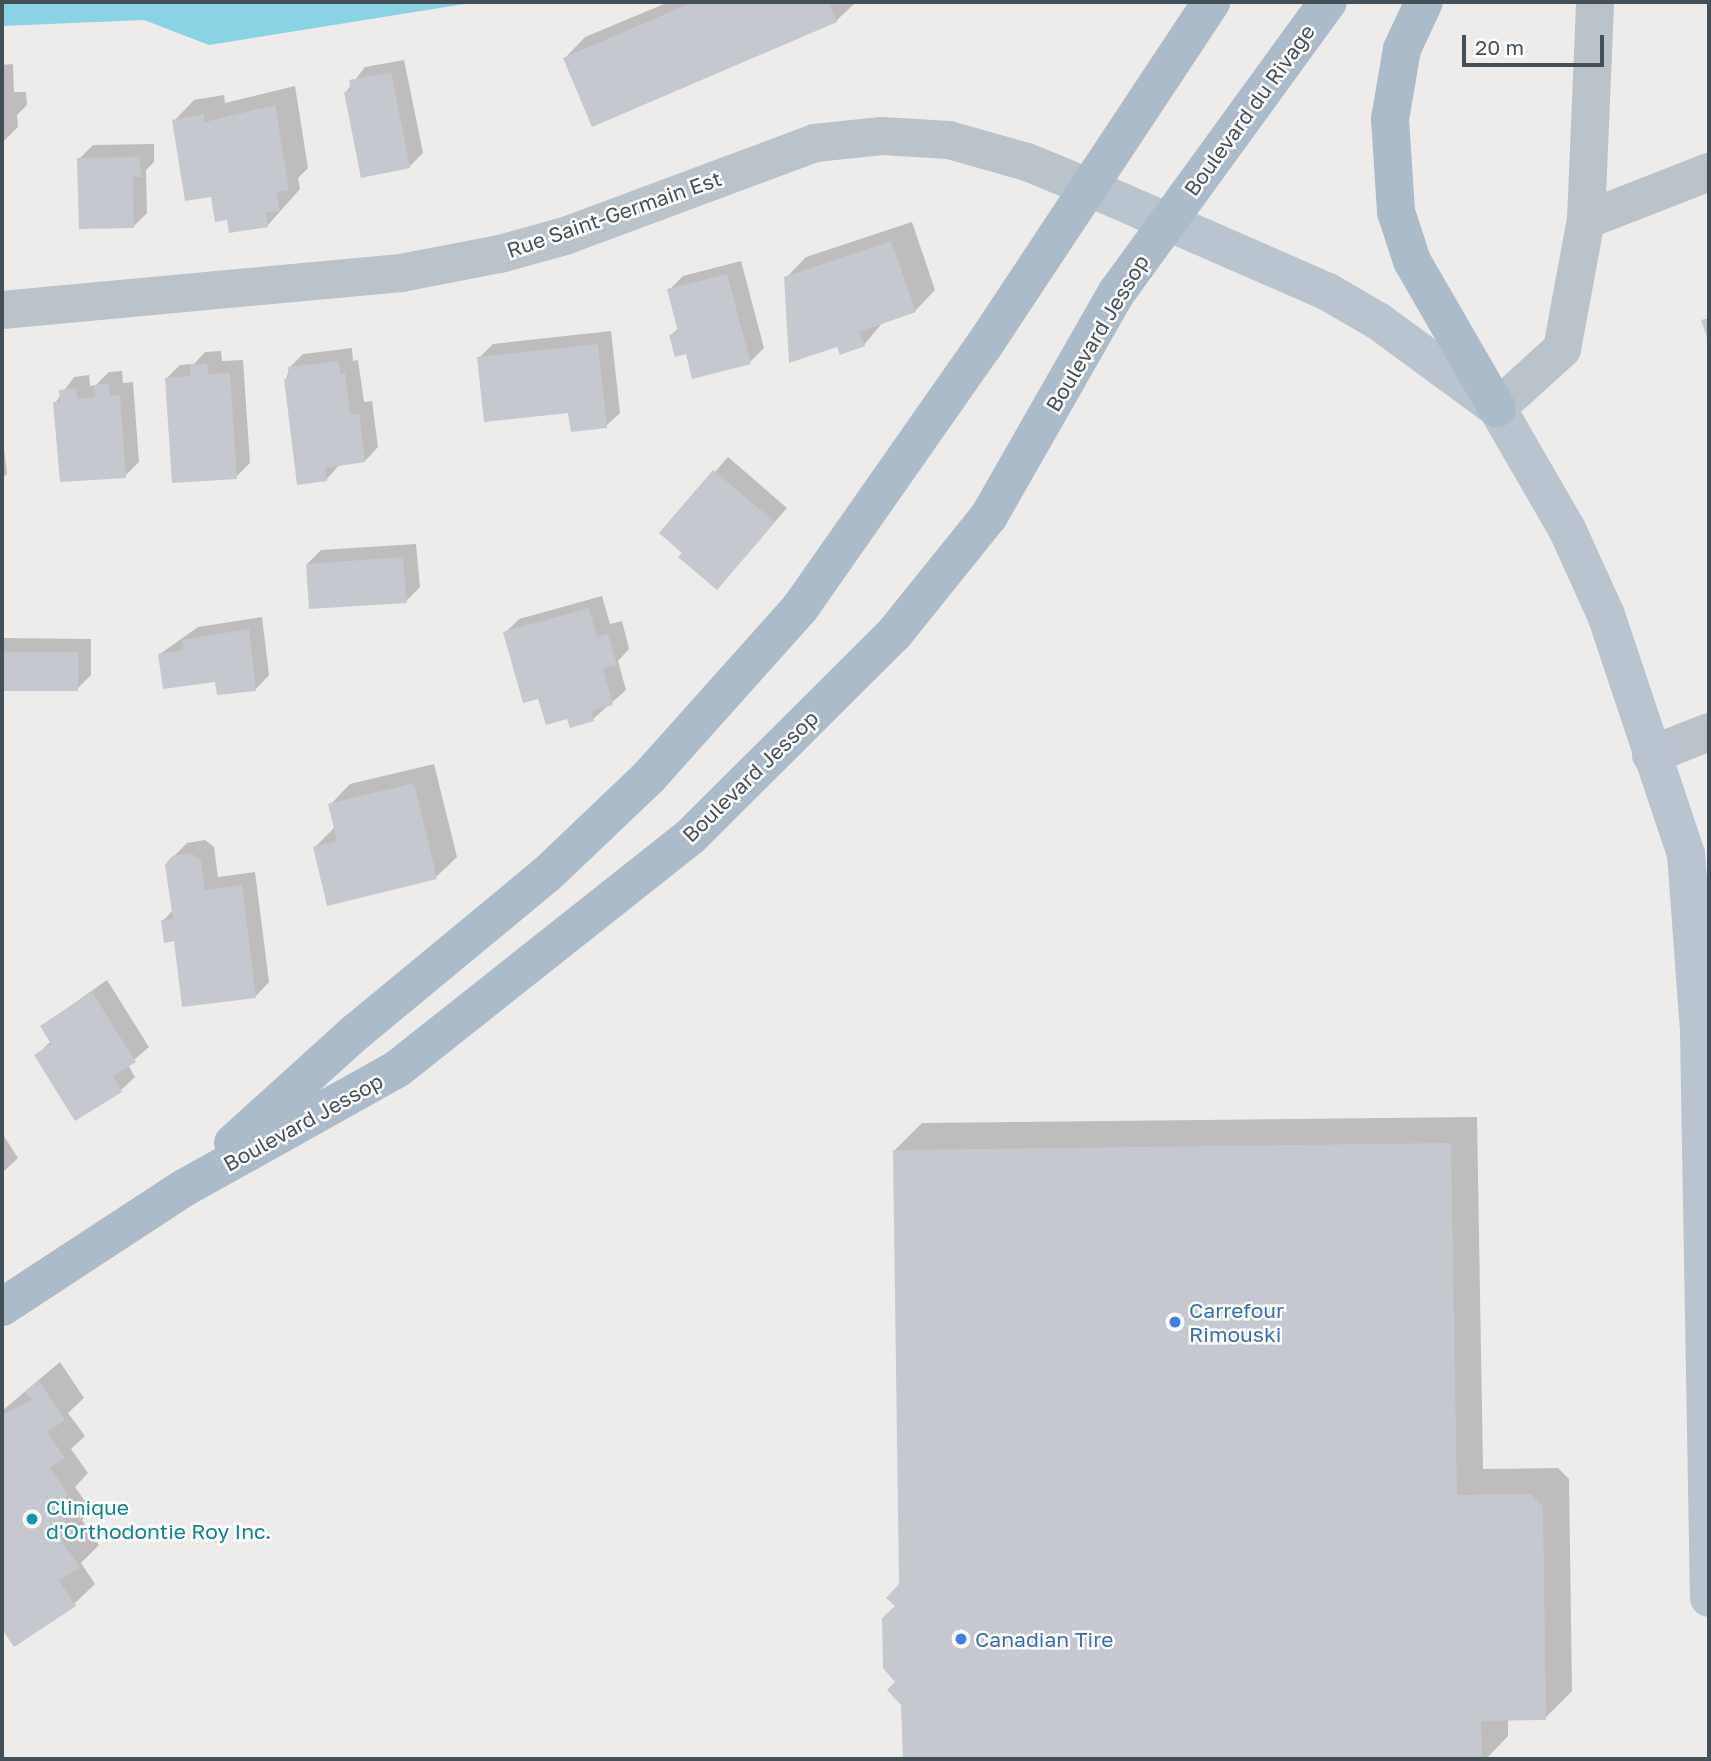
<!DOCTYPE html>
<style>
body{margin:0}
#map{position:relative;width:1711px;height:1761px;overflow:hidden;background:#eeebeb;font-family:"Golos Text",sans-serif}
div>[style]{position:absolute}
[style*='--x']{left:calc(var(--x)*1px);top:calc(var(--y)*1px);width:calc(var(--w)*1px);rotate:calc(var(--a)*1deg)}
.water>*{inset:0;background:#8ad3e5}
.shadow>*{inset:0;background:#0003}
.building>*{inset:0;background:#c5c8ce}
.street>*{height:38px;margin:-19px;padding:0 19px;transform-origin:19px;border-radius:19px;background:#bac3ca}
.secondary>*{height:38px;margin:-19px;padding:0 19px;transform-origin:19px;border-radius:19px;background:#bac4ce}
.primary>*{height:38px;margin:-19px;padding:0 19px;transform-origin:19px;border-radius:19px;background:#acbbc9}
.dots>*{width:19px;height:19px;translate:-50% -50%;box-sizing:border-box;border:4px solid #fff;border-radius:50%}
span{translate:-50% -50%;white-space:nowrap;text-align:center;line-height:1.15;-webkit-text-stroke:5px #fff;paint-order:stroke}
.street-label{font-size:21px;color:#454f57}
.shop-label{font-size:21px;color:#366cbe}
.left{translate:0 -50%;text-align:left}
.culture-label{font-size:21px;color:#0d838f}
.frame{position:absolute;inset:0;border:4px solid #454f57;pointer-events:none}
.scale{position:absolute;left:1462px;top:35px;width:142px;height:32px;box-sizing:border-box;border:4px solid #454f57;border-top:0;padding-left:9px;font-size:21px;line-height:24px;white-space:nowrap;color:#454f57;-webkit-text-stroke:5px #fff;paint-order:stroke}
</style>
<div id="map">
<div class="water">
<i style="clip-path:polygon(2px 2px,477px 2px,209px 45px,144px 20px,2px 26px)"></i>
</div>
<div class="shadow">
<i style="clip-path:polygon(669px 2px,856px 2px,836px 21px,565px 58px,585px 37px)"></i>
<i style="clip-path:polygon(404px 60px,423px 153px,409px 167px,346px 92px,365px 67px)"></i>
<i style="clip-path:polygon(13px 64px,14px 92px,26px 92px,27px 105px,17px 115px,18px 127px,2px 143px,2px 65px)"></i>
<i style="clip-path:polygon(295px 86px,308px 168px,298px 178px,300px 189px,268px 225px,229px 218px,174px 121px,194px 100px,224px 95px,225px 103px)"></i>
<i style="clip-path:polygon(154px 144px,154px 162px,146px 170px,147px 213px,133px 227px,79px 159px,93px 145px)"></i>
<i style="clip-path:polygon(912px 222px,935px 290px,915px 311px,883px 322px,864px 345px,838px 345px,786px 278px,806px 257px)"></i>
<i style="clip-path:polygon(741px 261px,764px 348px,750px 362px,687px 352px,671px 335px,679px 328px,669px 290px,683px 276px)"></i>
<i style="clip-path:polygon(611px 331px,620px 413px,606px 426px,570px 411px,479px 358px,493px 344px)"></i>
<i style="clip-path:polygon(352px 348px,353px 361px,358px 360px,364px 402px,372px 401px,378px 447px,365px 461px,340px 464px,326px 480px,286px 380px,289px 368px,303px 354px)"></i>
<i style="clip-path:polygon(221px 351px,222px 361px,243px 360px,250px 463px,236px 477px,166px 379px,180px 365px,194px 364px,205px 352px)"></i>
<i style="clip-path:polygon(122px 371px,123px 383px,133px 382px,139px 462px,125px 476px,55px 403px,74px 377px,89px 375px,90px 386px,96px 385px,109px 372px)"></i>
<i style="clip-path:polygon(2px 431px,7px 474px,2px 479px)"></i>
<i style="clip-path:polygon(728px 457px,787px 508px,717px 588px,662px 533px)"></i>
<i style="clip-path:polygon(416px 544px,420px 587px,406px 601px,307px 564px,321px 550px)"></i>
<i style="clip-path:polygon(602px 596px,610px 624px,622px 621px,629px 649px,618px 661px,626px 690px,593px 719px,568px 717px,540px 697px,505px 633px,519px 619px)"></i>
<i style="clip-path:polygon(262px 617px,269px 675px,256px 689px,160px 654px,198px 627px)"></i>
<i style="clip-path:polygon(2px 638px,91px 639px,91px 675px,77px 689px,2px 689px)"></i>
<i style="clip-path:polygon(434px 764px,457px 857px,436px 877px,315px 847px,335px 827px,330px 805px,350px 784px)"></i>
<i style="clip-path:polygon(205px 840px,214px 847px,218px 877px,255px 872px,269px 982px,256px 996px,176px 940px,163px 921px,173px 910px,173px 857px,187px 843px)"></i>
<i style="clip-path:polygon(107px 980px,149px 1047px,128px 1065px,135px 1077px,121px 1090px,76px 1119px,36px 1056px,51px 1041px,42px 1026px)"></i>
<i style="clip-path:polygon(1477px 1117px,1483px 1469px,1558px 1468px,1569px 1479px,1572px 1691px,1545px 1718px,1508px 1719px,1508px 1736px,1486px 1759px,904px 1759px,903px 1704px,897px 1682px,901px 1585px,895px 1150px,922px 1123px)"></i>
<i style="clip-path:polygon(2px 1133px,18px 1158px,2px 1173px)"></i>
<i style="clip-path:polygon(60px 1362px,84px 1398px,68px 1413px,85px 1436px,71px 1449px,88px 1473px,75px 1487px,91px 1510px,82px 1520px,99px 1545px,81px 1563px,95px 1584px,74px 1604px,15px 1645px,2px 1626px,2px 1411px)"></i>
</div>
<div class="building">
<i style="clip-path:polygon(693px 2px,829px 2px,837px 22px,592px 127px,563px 58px)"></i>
<i style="clip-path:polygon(391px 72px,410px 168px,361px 178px,344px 92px,351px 91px,349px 80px)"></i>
<i style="clip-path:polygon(275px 105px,289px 190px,276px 192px,280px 211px,266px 213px,268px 227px,229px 233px,227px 220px,215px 222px,211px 197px,185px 201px,172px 120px,204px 114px,205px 122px)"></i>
<i style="clip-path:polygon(140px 157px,141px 177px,133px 177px,134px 228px,79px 229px,77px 158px)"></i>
<i style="clip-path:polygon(891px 241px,916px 312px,859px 332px,865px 346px,840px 355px,837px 347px,789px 363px,784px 277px)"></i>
<i style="clip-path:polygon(727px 274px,751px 364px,692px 379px,686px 354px,675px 357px,669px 335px,678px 332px,667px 289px)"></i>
<i style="clip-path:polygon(1709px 318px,1709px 343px,1701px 320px)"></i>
<i style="clip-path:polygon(598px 344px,607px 428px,571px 432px,568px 413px,484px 422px,477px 357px)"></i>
<i style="clip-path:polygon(339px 361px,340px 374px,345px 373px,350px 415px,359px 414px,365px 462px,325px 468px,327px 481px,297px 485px,284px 379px,289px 379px,288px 367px)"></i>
<i style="clip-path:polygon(207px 364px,208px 374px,230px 373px,237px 479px,172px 483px,165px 378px,190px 376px,190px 365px)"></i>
<i style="clip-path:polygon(109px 384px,110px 396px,120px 395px,126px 478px,60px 482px,53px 402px,60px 402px,59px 390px,76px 388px,77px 399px,95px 397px,94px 385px)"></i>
<i style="clip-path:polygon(713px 470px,775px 522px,717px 590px,678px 557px,682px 553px,659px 533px)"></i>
<i style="clip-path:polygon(403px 557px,407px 603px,309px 609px,306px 564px)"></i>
<i style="clip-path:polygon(589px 608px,597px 637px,608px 634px,617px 665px,603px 668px,613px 705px,592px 711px,594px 721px,570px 728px,567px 719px,546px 725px,538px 699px,523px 703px,503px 632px)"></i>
<i style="clip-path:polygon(249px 629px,256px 691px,217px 695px,215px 682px,163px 689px,158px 654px,183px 650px,182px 640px)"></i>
<i style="clip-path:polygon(2px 652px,78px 652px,78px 691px,2px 691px)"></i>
<i style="clip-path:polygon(414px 783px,437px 879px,327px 906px,313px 847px,337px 841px,328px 804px)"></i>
<i style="clip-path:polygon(191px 853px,201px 861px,205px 890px,242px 885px,256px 998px,182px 1007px,174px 941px,164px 943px,161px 920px,173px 919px,165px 865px,172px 856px)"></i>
<i style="clip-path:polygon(92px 992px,136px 1062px,113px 1076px,122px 1092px,75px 1121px,34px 1055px,51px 1044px,40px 1026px)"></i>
<i style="clip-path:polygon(1451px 1143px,1457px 1495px,1531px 1494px,1543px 1506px,1546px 1720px,1481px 1721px,1482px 1759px,903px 1759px,901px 1705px,887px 1690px,895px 1682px,883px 1668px,882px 1618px,895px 1606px,886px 1598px,899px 1584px,893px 1150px)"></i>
<i style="clip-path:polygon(39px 1381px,65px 1420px,47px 1432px,65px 1458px,50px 1468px,69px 1495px,53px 1505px,72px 1532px,61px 1540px,80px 1567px,59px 1581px,76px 1606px,14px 1647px,2px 1629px,2px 1415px,32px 1400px,25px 1391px)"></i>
</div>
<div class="street">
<i style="--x:1586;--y:220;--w:132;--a:-21.3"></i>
<i style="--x:2;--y:310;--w:401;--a:-5.3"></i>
<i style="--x:401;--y:273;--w:101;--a:-10.9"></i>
<i style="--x:500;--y:254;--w:67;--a:-15.5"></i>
<i style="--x:565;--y:236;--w:267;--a:-20.4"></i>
<i style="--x:815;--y:143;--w:67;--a:-6"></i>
<i style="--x:882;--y:136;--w:67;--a:3.4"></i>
<i style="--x:949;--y:140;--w:81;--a:15.8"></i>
<i style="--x:1027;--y:162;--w:68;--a:22.4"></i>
<i style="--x:1497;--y:408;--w:88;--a:-42.2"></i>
<i style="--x:1562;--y:349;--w:131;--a:-79.5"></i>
<i style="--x:1586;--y:220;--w:218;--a:-87.6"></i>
<i style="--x:1651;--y:755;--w:62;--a:-21.6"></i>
</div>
<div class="secondary">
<i style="--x:1090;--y:188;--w:260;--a:23.6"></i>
<i style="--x:1328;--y:292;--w:58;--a:30.1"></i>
<i style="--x:1378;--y:321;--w:147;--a:36.2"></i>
<i style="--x:1497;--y:408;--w:140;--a:60"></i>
<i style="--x:1567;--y:529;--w:94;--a:65.6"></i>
<i style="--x:1606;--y:615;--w:252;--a:71.5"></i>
<i style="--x:1686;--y:854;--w:179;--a:85.8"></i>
<i style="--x:1699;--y:1033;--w:565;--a:88.99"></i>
</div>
<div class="primary">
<i style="--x:1424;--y:2;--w:52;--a:115.1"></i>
<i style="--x:1402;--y:49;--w:71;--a:99.7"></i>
<i style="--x:1390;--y:119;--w:93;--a:86.3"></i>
<i style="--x:1396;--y:212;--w:52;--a:71.9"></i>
<i style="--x:1412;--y:261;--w:170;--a:60"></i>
<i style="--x:233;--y:1143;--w:166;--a:-42.1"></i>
<i style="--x:356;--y:1032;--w:246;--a:-39.6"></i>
<i style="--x:546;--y:875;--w:141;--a:-43.6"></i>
<i style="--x:648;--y:778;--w:228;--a:-48.2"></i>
<i style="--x:800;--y:608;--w:319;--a:-55"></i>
<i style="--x:983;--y:347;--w:414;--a:-56.5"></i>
<i style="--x:2;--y:1307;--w:217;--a:-33.2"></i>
<i style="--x:184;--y:1188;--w:244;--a:-29.2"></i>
<i style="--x:397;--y:1069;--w:375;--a:-38.4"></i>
<i style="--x:691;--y:836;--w:286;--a:-44.9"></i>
<i style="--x:894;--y:634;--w:151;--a:-51.2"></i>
<i style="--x:989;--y:516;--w:258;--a:-60.3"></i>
<i style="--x:1117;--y:292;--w:359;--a:-54"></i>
</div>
<div class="dots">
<i style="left:1175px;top:1322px;background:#3f7fe0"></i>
<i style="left:32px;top:1519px;background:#0f9aa8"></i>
<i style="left:961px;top:1639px;background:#3f7fe0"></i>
</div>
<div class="street-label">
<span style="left:1249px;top:110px;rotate:-54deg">Boulevard du Rivage</span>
<span style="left:614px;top:214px;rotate:-19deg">Rue Saint-Germain Est</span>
<span style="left:1097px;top:333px;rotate:-59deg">Boulevard Jessop</span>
<span style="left:750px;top:776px;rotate:-44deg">Boulevard Jessop</span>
<span style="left:303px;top:1122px;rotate:-29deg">Boulevard Jessop</span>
</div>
<div class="shop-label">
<span class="left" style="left:1189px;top:1322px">Carrefour<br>Rimouski</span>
<span class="left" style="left:975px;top:1639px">Canadian Tire</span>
</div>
<div class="culture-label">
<span class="left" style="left:46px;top:1519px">Clinique<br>d'Orthodontie Roy Inc.</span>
</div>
<div class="frame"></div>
<div class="scale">20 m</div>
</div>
